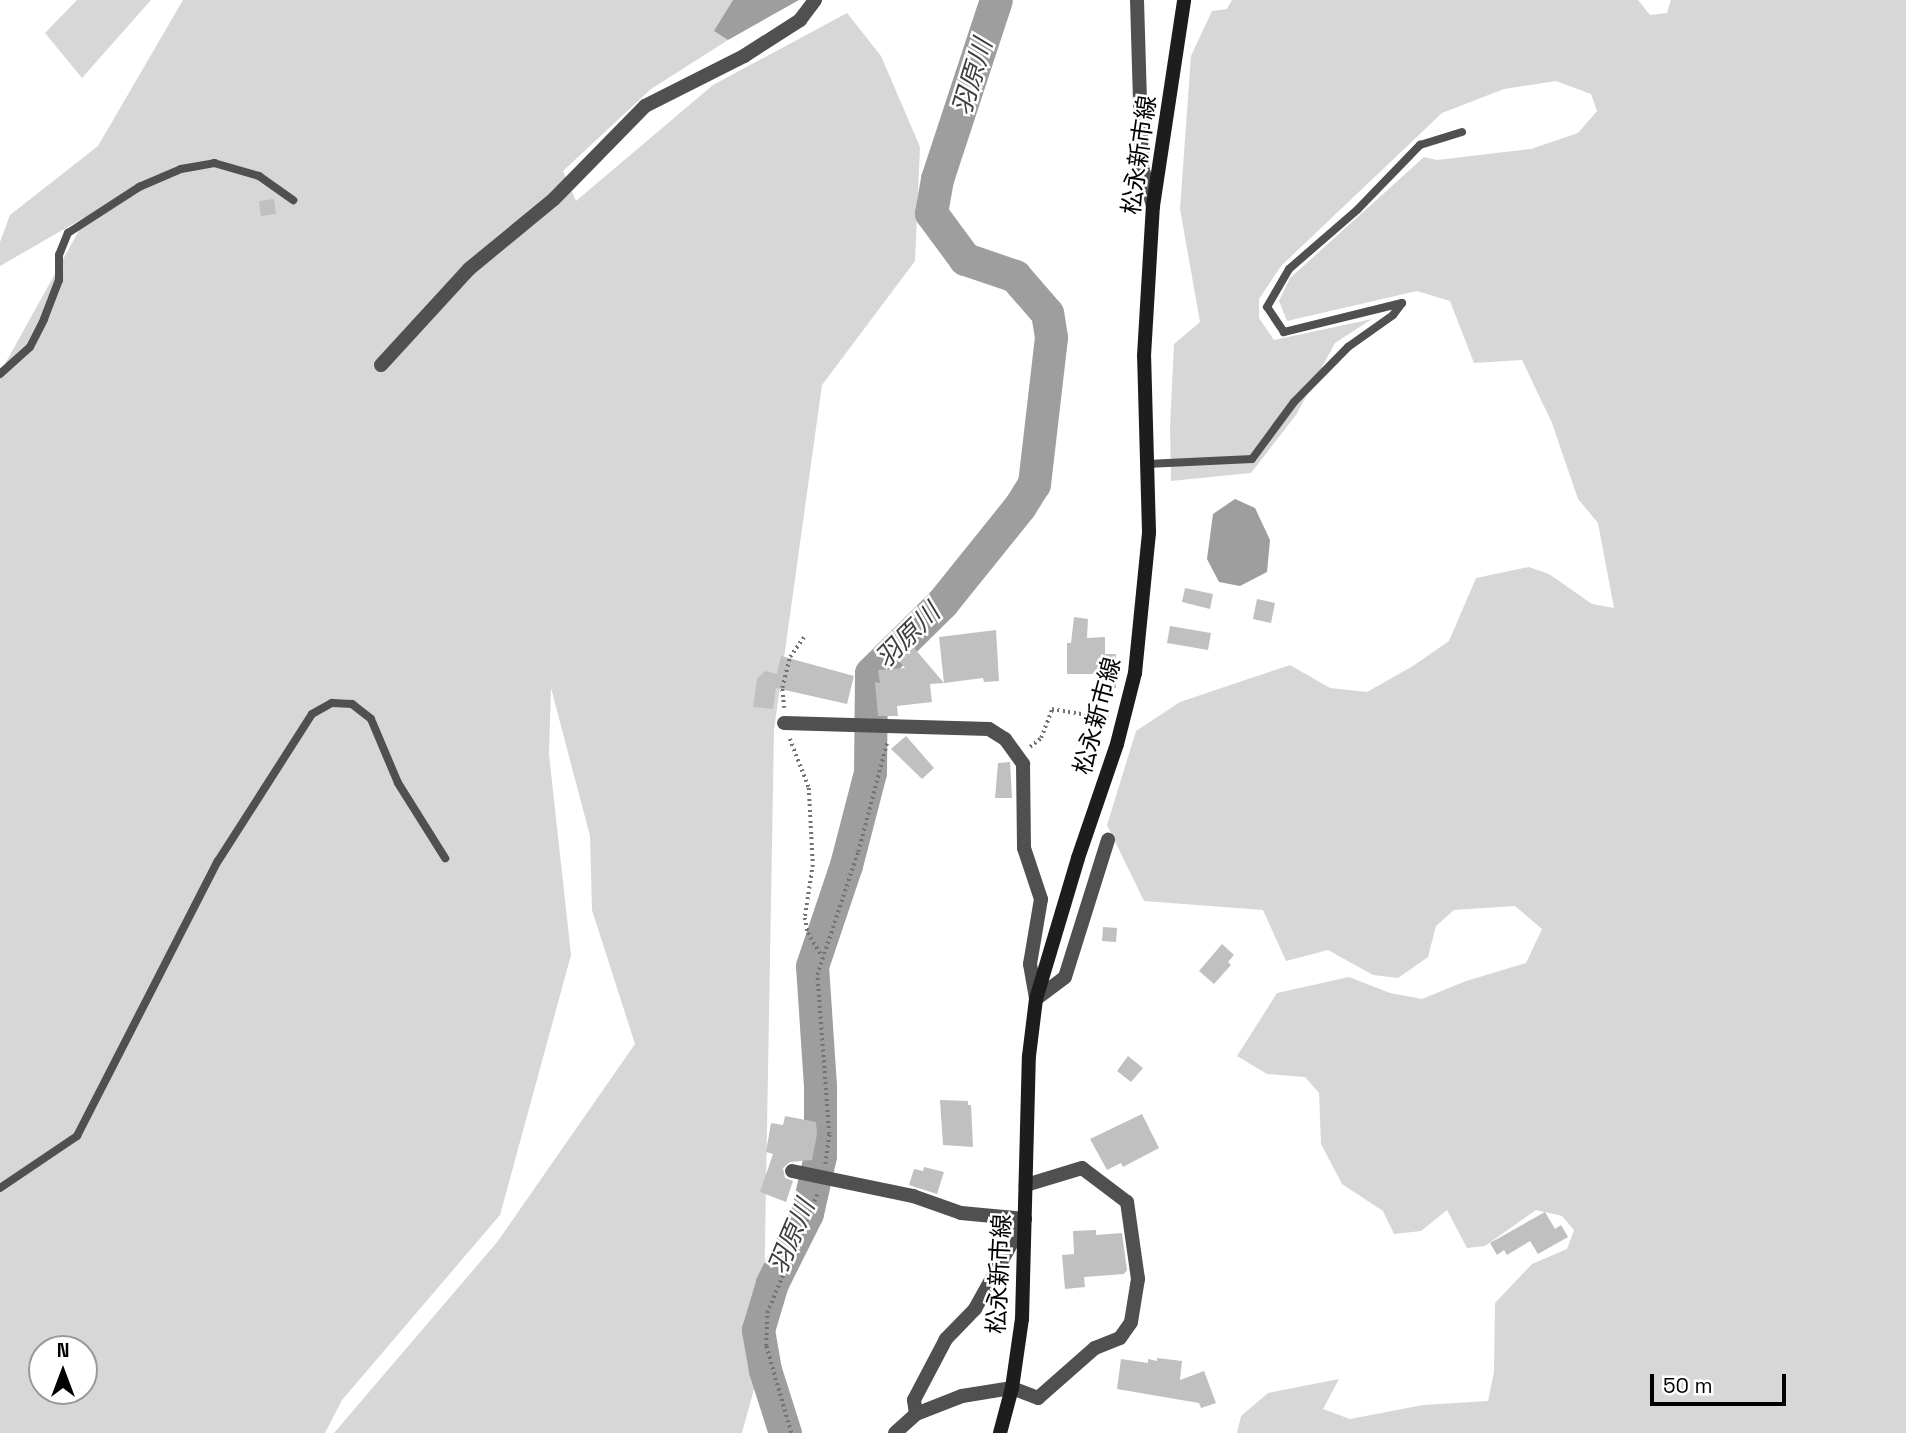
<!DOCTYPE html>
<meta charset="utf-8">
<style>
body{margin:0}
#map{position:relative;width:1906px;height:1433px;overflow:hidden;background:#fff;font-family:"Space Grotesk","Noto Sans JP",sans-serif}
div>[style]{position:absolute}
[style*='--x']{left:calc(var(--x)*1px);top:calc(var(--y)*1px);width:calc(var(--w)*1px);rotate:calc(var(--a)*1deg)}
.green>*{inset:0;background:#d7d7d7}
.water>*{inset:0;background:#9e9e9e}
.river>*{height:33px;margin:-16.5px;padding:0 16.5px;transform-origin:16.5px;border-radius:16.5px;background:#9e9e9e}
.building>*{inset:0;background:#c0c0c0}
.path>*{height:3.5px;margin-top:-1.75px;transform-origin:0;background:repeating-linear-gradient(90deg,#727272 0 2px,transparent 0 5.5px)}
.lane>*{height:8px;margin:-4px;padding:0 4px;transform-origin:4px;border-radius:4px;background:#505050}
.street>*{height:14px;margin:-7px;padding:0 7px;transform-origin:7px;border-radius:7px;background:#505050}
.secondary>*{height:14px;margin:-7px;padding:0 7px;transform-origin:7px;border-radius:7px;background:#1d1d1d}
span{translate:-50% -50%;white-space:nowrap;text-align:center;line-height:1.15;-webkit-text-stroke:5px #fff;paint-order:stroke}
.street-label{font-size:24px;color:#000}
.water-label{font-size:26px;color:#3f3f3f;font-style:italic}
.north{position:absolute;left:28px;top:1335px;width:70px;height:70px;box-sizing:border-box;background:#fff;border:2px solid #999;border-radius:50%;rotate:0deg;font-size:19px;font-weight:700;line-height:28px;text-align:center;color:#000}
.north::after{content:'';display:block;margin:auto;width:24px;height:32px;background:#000;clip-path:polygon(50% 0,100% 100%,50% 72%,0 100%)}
.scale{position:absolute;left:1650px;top:1374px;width:136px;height:32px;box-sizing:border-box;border:4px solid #000;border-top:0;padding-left:9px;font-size:21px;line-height:24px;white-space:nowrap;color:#000;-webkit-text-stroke:5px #fff;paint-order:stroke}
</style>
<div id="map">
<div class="green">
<i style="clip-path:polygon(77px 0,151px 0,82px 78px,45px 33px)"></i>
<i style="clip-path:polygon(evenodd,183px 0,733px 0,715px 31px,728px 40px,651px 89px,563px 171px,576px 201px,713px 85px,847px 13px,881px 56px,920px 147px,915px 261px,822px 385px,774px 730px,763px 1356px,742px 1433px,334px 1433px,498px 1241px,635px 1044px,592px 910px,590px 836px,551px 688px,549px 754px,571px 955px,500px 1215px,342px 1400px,325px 1433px,0 1433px,0 373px,87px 216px,0 266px,0 242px,10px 215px,98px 146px,183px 0,42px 1349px,84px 1349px,84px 1391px,42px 1391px,42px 1349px)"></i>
<i style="clip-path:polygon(1232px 0,1638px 0,1650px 15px,1667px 13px,1671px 0,1906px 0,1906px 1433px,1237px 1433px,1241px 1416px,1268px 1393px,1339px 1379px,1323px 1409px,1350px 1419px,1423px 1405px,1488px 1401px,1494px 1372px,1495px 1303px,1532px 1264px,1567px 1249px,1574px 1230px,1562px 1216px,1536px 1210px,1485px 1246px,1467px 1248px,1447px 1210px,1421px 1231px,1394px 1234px,1383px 1211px,1342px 1184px,1321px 1144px,1319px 1093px,1305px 1077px,1267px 1074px,1237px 1056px,1277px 993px,1349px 977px,1390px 993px,1422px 999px,1466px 981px,1526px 963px,1542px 929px,1515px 906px,1454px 910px,1436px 926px,1428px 957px,1398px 978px,1373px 975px,1328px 950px,1286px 961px,1263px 910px,1144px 901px,1107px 825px,1136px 731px,1180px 702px,1290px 665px,1330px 688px,1367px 692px,1413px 666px,1449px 641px,1476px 578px,1529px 567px,1549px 574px,1592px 604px,1614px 608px,1598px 523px,1578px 499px,1552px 423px,1522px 360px,1474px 363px,1450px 301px,1417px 291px,1287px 321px,1279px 301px,1290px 278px,1424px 157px,1437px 160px,1531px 149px,1578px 133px,1597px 111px,1591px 94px,1556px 81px,1504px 89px,1442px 113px,1281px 266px,1259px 299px,1259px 318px,1274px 340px,1372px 319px,1335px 343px,1296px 415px,1251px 473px,1171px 481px,1170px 426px,1174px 344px,1200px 322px,1180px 209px,1191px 56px,1212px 11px,1227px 9px)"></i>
</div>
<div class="water">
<i style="clip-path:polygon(733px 0,799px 0,728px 40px,714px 31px)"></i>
<i style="clip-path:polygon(1235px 499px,1255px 508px,1270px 540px,1267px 572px,1240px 586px,1219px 582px,1207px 559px,1213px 514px)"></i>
</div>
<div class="river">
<i style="--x:785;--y:1433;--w:66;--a:-107.6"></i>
<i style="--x:765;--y:1370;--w:41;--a:-99.9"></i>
<i style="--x:758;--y:1330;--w:49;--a:-73.4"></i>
<i style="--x:772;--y:1283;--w:78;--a:-63.4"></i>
<i style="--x:807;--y:1213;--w:58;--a:-77.2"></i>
<i style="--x:820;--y:1156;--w:70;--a:-90"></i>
<i style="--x:820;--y:1086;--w:120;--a:-93.8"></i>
<i style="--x:812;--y:966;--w:107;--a:-71.4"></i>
<i style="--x:846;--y:865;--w:96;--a:-75.5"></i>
<i style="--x:870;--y:772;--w:99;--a:-89.4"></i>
<i style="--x:871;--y:673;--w:100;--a:-44.6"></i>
<i style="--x:942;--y:603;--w:124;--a:-51.2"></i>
<i style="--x:1020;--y:506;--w:26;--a:-58"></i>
<i style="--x:1034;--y:484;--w:148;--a:-83.4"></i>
<i style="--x:1051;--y:337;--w:24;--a:-99"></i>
<i style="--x:1047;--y:313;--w:49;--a:-130.9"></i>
<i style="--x:1015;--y:276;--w:53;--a:-161.2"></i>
<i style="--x:965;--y:259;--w:57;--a:-126.5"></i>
<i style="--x:931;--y:213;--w:35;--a:-80"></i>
<i style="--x:937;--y:179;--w:188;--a:-71.8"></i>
</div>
<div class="building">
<i style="clip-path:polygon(274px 199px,276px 214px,261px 216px,259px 201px)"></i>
<i style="clip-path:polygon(1185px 588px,1213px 594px,1210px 609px,1182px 602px)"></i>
<i style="clip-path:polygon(1257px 599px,1275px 603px,1271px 623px,1253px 619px)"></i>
<i style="clip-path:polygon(1074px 617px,1088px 619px,1087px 638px,1105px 637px,1105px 654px,1116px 654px,1116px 688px,1102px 688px,1102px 674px,1067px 674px,1067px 643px,1071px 643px)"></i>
<i style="clip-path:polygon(1170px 626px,1211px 633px,1208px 650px,1167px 643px)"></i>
<i style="clip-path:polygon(996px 630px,999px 681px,984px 682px,983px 678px,944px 683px,939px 637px)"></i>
<i style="clip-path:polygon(909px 642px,944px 683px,930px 684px,932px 702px,897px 706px,898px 716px,878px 716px,875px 682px,880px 683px,878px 670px,905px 668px,894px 655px)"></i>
<i style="clip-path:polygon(781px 656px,854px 676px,847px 704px,776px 688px,773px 709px,753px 707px,757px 679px,765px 671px,777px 674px)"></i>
<i style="clip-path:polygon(906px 736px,934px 768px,922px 779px,891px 749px)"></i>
<i style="clip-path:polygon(1010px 762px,1012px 798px,995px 798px,998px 763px)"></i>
<i style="clip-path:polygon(1103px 927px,1117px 928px,1116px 942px,1102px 941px)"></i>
<i style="clip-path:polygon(1222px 944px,1234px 955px,1228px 962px,1231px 965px,1214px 984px,1199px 971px)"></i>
<i style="clip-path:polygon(1128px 1056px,1143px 1068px,1131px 1082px,1117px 1071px)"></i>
<i style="clip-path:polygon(940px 1100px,968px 1101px,968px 1105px,971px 1105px,973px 1147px,943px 1145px)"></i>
<i style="clip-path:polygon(1142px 1114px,1159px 1148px,1123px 1167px,1121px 1163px,1107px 1170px,1090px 1139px)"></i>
<i style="clip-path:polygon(785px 1116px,816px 1122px,817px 1134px,812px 1160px,790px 1162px,783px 1168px,785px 1178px,793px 1181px,786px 1202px,760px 1192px,773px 1154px,766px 1152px,771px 1123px,783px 1125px)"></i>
<i style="clip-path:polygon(924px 1167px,944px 1172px,937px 1194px,909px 1185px,914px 1169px,923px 1171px)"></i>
<i style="clip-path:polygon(1545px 1212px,1555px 1229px,1561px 1225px,1568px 1237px,1538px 1254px,1530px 1241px,1507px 1255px,1504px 1250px,1497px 1255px,1490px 1243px)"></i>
<i style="clip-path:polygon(1096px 1230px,1096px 1235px,1122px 1233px,1127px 1270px,1124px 1274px,1084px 1277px,1085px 1287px,1065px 1289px,1062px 1255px,1074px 1254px,1073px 1231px)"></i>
<i style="clip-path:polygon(1157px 1358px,1182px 1361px,1180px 1380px,1204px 1371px,1216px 1403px,1201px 1408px,1199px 1403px,1117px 1389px,1121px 1359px,1148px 1363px,1148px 1359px,1157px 1361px)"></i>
</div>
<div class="path">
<i style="--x:784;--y:708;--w:20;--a:-96"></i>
<i style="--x:782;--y:688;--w:32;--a:-76"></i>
<i style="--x:790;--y:657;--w:24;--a:-55"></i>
<i style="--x:790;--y:739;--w:53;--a:68.8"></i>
<i style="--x:809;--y:788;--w:77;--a:87"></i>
<i style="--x:813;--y:865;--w:54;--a:98.6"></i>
<i style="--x:805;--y:918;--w:15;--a:79"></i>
<i style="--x:808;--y:933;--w:27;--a:59"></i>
<i style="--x:1030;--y:747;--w:14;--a:-39"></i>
<i style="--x:1041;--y:738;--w:31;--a:-69"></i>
<i style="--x:1052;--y:709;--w:59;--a:9.8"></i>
<i style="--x:825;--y:1164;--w:30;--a:-82"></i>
<i style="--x:829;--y:1134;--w:159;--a:-94.3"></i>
<i style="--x:817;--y:975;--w:130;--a:-71.6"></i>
<i style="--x:858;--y:852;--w:114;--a:-75.2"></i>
<i style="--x:791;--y:1433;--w:91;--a:-106"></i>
<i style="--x:766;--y:1346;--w:33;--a:-88"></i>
<i style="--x:767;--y:1313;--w:131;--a:-67.1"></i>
</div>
<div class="lane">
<i style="--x:0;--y:374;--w:40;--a:-42"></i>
<i style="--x:30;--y:347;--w:31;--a:-63"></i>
<i style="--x:44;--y:319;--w:42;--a:-69"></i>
<i style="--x:59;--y:280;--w:25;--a:-90"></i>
<i style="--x:59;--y:255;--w:24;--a:-68"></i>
<i style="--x:68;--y:233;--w:85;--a:-32.9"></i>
<i style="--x:139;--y:187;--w:46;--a:-23.2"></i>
<i style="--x:181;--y:169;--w:34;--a:-10"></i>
<i style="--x:214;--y:163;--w:47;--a:16.1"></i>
<i style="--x:259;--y:176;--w:42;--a:35.2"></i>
<i style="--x:1147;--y:464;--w:105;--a:-2.7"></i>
<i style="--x:1252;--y:459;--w:71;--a:-53.6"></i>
<i style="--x:1294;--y:402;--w:77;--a:-45.5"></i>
<i style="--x:1348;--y:347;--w:55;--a:-35.4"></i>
<i style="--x:1393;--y:315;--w:15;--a:-53"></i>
<i style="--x:1402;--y:303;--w:122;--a:166.2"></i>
<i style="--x:1284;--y:332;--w:30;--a:-124"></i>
<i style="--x:1267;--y:307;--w:44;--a:-59.9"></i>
<i style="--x:1289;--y:269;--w:90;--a:-40.9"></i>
<i style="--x:1357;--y:210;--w:91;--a:-45.9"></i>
<i style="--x:1420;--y:145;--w:44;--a:-17.2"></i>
<i style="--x:0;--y:1188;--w:93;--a:-34"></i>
<i style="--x:77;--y:1136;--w:309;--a:-62.9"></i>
<i style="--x:218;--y:861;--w:174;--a:-57.4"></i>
<i style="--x:312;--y:714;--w:23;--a:-29"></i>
<i style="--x:332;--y:703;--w:20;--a:3"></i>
<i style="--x:352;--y:704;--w:24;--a:38"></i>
<i style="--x:371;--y:719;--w:69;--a:67.1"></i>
<i style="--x:398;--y:783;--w:89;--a:57.9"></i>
</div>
<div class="street">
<i style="--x:1137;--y:0;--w:167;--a:88.3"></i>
<i style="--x:1142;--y:167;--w:41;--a:74.2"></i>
<i style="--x:381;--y:365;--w:130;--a:-47.5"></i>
<i style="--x:469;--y:269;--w:110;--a:-39.5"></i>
<i style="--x:554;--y:199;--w:130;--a:-45.6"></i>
<i style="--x:645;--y:106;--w:111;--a:-26.8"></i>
<i style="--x:744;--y:56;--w:67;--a:-32.7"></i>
<i style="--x:800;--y:20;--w:25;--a:-53"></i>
<i style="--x:784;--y:723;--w:205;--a:1.7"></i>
<i style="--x:989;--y:729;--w:19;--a:32"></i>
<i style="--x:1005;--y:739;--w:31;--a:54"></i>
<i style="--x:1023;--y:764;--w:84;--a:89.3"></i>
<i style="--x:1024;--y:848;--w:54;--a:71.6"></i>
<i style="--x:1041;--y:899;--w:66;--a:99.6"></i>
<i style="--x:1030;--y:964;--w:36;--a:80"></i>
<i style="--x:1036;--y:999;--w:36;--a:-37"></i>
<i style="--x:1065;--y:977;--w:144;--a:-72.6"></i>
<i style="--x:792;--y:1171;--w:124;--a:11.7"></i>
<i style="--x:913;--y:1196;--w:51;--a:19.5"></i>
<i style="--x:961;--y:1213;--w:64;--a:5.4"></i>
<i style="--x:1025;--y:1219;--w:103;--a:119.1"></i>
<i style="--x:975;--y:1309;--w:42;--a:134"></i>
<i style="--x:946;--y:1339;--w:69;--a:117.7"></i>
<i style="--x:914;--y:1400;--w:14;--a:82"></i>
<i style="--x:895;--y:1433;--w:28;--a:-42"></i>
<i style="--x:916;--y:1414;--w:49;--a:-21.4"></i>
<i style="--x:962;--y:1396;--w:51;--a:-9.1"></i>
<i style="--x:1012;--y:1388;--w:28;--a:21"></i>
<i style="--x:1038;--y:1398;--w:76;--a:-41.3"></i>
<i style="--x:1095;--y:1348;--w:27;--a:-22"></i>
<i style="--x:1120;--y:1338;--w:19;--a:-55"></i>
<i style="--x:1131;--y:1322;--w:44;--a:-80.8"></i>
<i style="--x:1138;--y:1279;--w:78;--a:-98.1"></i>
<i style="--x:1127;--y:1202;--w:56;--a:-142.9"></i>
<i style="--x:1082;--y:1168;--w:59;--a:163.1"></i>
</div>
<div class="secondary">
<i style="--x:1000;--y:1433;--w:47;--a:-75.1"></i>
<i style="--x:1012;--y:1388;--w:70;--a:-81.8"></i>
<i style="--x:1022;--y:1319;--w:263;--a:-88.5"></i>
<i style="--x:1029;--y:1056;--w:57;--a:-83"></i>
<i style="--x:1036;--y:999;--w:147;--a:-73.4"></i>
<i style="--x:1078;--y:858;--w:120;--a:-71.1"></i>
<i style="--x:1117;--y:744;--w:73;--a:-75.8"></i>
<i style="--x:1135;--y:673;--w:142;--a:-84.3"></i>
<i style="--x:1149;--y:532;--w:176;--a:-91.6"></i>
<i style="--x:1144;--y:356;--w:150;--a:-86.6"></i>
<i style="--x:1153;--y:206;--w:208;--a:-81.4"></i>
</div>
<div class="street-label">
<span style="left:1139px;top:155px;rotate:-82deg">松永新市線</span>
<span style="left:1097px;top:716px;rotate:-75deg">松永新市線</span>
<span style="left:999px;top:1274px;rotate:-87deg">松永新市線</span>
</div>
<div class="water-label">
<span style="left:973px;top:77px;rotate:-73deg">羽原川</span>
<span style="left:908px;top:636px;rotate:-45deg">羽原川</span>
<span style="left:792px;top:1237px;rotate:-67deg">羽原川</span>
</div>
<div class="north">N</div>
<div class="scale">50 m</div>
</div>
